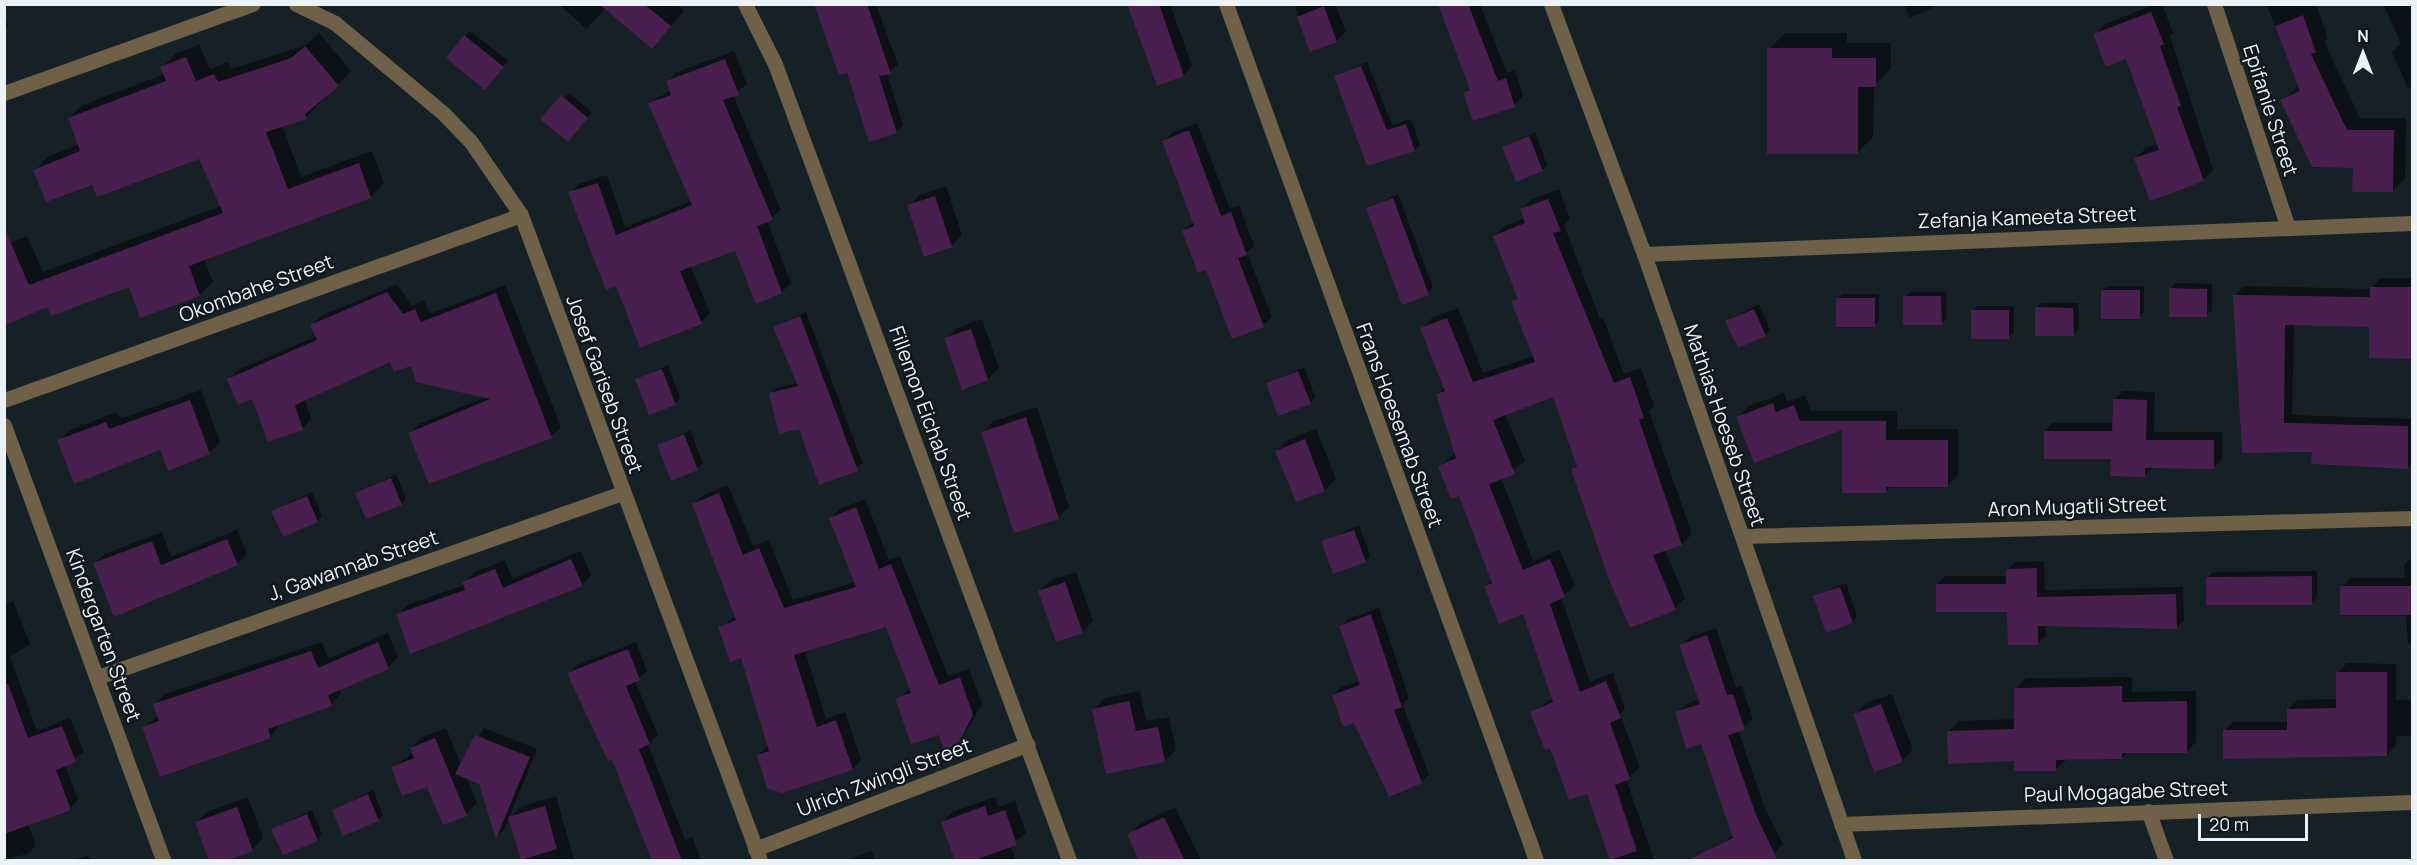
<!DOCTYPE html>
<style>
body{margin:0}
#map{position:relative;width:2417px;height:865px;overflow:hidden;background:#162027;font-family:Manrope,sans-serif}
div>[style]{position:absolute}
[style*='--x']{left:calc(var(--x)*1px);top:calc(var(--y)*1px);width:calc(var(--w)*1px);rotate:calc(var(--a)*1deg)}
.shadow>*{inset:0;background:#0007}
.building>*{inset:0;background:#481f4d}
.minor>*{height:15px;margin:-7.5px;padding:0 7.5px;transform-origin:7.5px;border-radius:7.5px;background:#6e6148}
span{translate:-50% -50%;white-space:nowrap;text-align:center;line-height:1.15;-webkit-text-stroke:4.5px #0d171d;paint-order:stroke}
.street-label{font-size:20px;color:#ecf3f8}
.frame{position:absolute;inset:0;border:6px solid #ecf3f8;pointer-events:none}
.north{position:absolute;left:2333px;top:24px;width:60px;height:60px;-webkit-text-stroke:4px #0d171d;paint-order:stroke;rotate:0deg;font-size:16px;font-weight:700;line-height:24px;text-align:center;color:#ecf3f8}
.north::after{content:'';display:block;margin:auto;width:21px;height:27px;background:#ecf3f8;clip-path:polygon(50% 0,100% 100%,50% 72%,0 100%)}
.scale{position:absolute;left:2198px;top:814px;width:110px;height:27px;box-sizing:border-box;border:3px solid #ecf3f8;border-top:0;padding-left:8px;font-size:18px;line-height:21px;white-space:nowrap;color:#ecf3f8;-webkit-text-stroke:4px #0d171d;paint-order:stroke}
</style>
<div id="map">
<div class="shadow">
<i style="clip-path:polygon(559px 4px,676px 4px,684px 11px,652px 47px,606px 8px,586px 29px)"></i>
<i style="clip-path:polygon(820px 4px,876px 4px,898px 65px,887px 73px,903px 125px,896px 132px,848px 71px)"></i>
<i style="clip-path:polygon(1129px 4px,1170px 4px,1192px 66px,1184px 75px,1158px 84px)"></i>
<i style="clip-path:polygon(1294px 4px,1335px 4px,1346px 32px,1336px 41px,1311px 50px)"></i>
<i style="clip-path:polygon(1439px 4px,1480px 4px,1507px 73px,1515px 70px,1523px 96px,1514px 105px,1465px 93px,1471px 87px)"></i>
<i style="clip-path:polygon(1904px 4px,1941px 4px,1910px 18px)"></i>
<i style="clip-path:polygon(2156px 4px,2162px 4px,2173px 33px,2170px 36px,2213px 170px,2203px 180px,2136px 158px,2146px 148px,2158px 144px,2127px 57px,2095px 34px,2105px 24px)"></i>
<i style="clip-path:polygon(2266px 4px,2316px 4px,2328px 38px,2324px 42px,2360px 118px,2406px 118px,2405px 178px,2393px 191px,2354px 166px,2282px 100px,2299px 86px)"></i>
<i style="clip-path:polygon(2383px 4px,2412px 4px,2412px 86px,2408px 88px,2392px 52px,2401px 43px)"></i>
<i style="clip-path:polygon(4px 15px,8px 26px,4px 29px)"></i>
<i style="clip-path:polygon(470px 31px,508px 61px,490px 83px,465px 36px)"></i>
<i style="clip-path:polygon(319px 33px,351px 71px,306px 117px,282px 125px,301px 177px,372px 151px,384px 183px,371px 197px,204px 259px,213px 282px,199px 295px,130px 285px,48px 305px,8px 322px,4px 245px,27px 236px,43px 272px,221px 206px,200px 157px,93px 183px,35px 170px,48px 157px,79px 144px,69px 118px,83px 105px,165px 74px,162px 68px,175px 54px,199px 44px,210px 69px,228px 62px,231px 69px,306px 45px)"></i>
<i style="clip-path:polygon(1785px 33px,1847px 33px,1847px 43px,1891px 43px,1891px 69px,1874px 85px,1873px 137px,1857px 153px,1769px 49px)"></i>
<i style="clip-path:polygon(734px 51px,747px 84px,733px 95px,781px 210px,767px 221px,791px 283px,782px 292px,736px 249px,690px 265px,710px 313px,701px 322px,617px 284px,570px 193px,579px 184px,607px 175px,625px 227px,692px 201px,650px 103px,671px 90px,667px 81px,677px 72px)"></i>
<i style="clip-path:polygon(1367px 62px,1392px 125px,1411px 119px,1420px 145px,1414px 150px,1368px 165px,1336px 77px)"></i>
<i style="clip-path:polygon(569px 93px,592px 112px,573px 135px,543px 119px)"></i>
<i style="clip-path:polygon(1197px 123px,1230px 209px,1239px 205px,1254px 246px,1247px 253px,1272px 317px,1263px 325px,1207px 268px,1183px 231px,1194px 222px,1164px 141px,1172px 133px)"></i>
<i style="clip-path:polygon(1535px 132px,1547px 165px,1542px 170px,1504px 147px)"></i>
<i style="clip-path:polygon(946px 186px,962px 235px,951px 246px,909px 206px,920px 195px)"></i>
<i style="clip-path:polygon(1559px 189px,1570px 219px,1564px 225px,1600px 319px,1603px 318px,1624px 374px,1641px 368px,1654px 406px,1649px 411px,1692px 534px,1682px 544px,1665px 550px,1685px 598px,1675px 608px,1573px 469px,1578px 464px,1554px 395px,1505px 414px,1525px 462px,1501px 477px,1533px 561px,1560px 550px,1575px 586px,1561px 597px,1590px 682px,1613px 673px,1625px 709px,1620px 714px,1640px 768px,1626px 779px,1654px 860px,1612px 860px,1587px 792px,1532px 713px,1553px 698px,1524px 612px,1485px 586px,1492px 579px,1460px 494px,1439px 466px,1456px 453px,1438px 394px,1445px 387px,1422px 328px,1432px 318px,1458px 308px,1483px 373px,1534px 356px,1513px 302px,1519px 296px,1494px 236px,1505px 226px,1525px 218px,1521px 210px,1532px 199px)"></i>
<i style="clip-path:polygon(1398px 194px,1433px 288px,1428px 293px,1368px 209px)"></i>
<i style="clip-path:polygon(2380px 278px,2412px 278px,2412px 357px,2371px 357px,2371px 325px,2294px 324px,2292px 415px,2412px 419px,2412px 463px,2408px 467px,2313px 450px,2244px 451px,2235px 295px,2244px 286px,2371px 289px)"></i>
<i style="clip-path:polygon(2176px 283px,2212px 284px,2212px 310px,2206px 315px,2170px 289px)"></i>
<i style="clip-path:polygon(397px 284px,412px 306px,424px 300px,430px 314px,505px 285px,561px 427px,551px 437px,410px 433px,419px 424px,486px 397px,412px 364px,391px 360px,305px 399px,311px 419px,302px 429px,228px 380px,238px 370px,317px 336px,312px 325px,321px 316px)"></i>
<i style="clip-path:polygon(2108px 286px,2144px 286px,2144px 312px,2139px 317px,2102px 291px)"></i>
<i style="clip-path:polygon(1910px 292px,1946px 292px,1947px 318px,1941px 323px,1905px 297px)"></i>
<i style="clip-path:polygon(1843px 294px,1879px 294px,1879px 320px,1874px 326px,1837px 299px)"></i>
<i style="clip-path:polygon(2042px 303px,2078px 303px,2079px 330px,2073px 335px,2037px 308px)"></i>
<i style="clip-path:polygon(1759px 304px,1770px 330px,1765px 335px,1727px 321px)"></i>
<i style="clip-path:polygon(1977px 306px,2014px 306px,2014px 332px,2009px 337px,1972px 311px)"></i>
<i style="clip-path:polygon(806px 312px,863px 464px,820px 483px,800px 428px,771px 393px,776px 388px,798px 383px,775px 327px)"></i>
<i style="clip-path:polygon(982px 319px,999px 368px,988px 379px,946px 339px,957px 328px)"></i>
<i style="clip-path:polygon(668px 365px,680px 398px,675px 403px,637px 380px)"></i>
<i style="clip-path:polygon(1304px 367px,1315px 397px,1310px 403px,1268px 383px)"></i>
<i style="clip-path:polygon(201px 390px,220px 442px,209px 453px,59px 441px,70px 430px,117px 412px,120px 419px)"></i>
<i style="clip-path:polygon(2123px 391px,2155px 392px,2154px 432px,2222px 432px,2222px 459px,2214px 468px,2153px 467px,2144px 476px,2113px 458px,2045px 431px,2053px 423px,2114px 423px,2115px 399px)"></i>
<i style="clip-path:polygon(1784px 393px,1787px 402px,1805px 395px,1811px 411px,1897px 411px,1897px 429px,1958px 429px,1958px 475px,1947px 486px,1891px 486px,1886px 491px,1843px 428px,1738px 417px,1749px 406px)"></i>
<i style="clip-path:polygon(1037px 407px,1069px 507px,1058px 518px,983px 432px,994px 421px)"></i>
<i style="clip-path:polygon(1316px 429px,1336px 479px,1325px 490px,1297px 500px,1277px 451px,1288px 440px)"></i>
<i style="clip-path:polygon(690px 430px,703px 463px,697px 469px,659px 445px)"></i>
<i style="clip-path:polygon(396px 474px,406px 498px,401px 504px,357px 494px)"></i>
<i style="clip-path:polygon(728px 485px,753px 546px,769px 540px,793px 600px,856px 582px,831px 518px,840px 509px,865px 499px,889px 560px,900px 556px,948px 676px,969px 669px,982px 704px,949px 761px,939px 733px,897px 699px,911px 688px,887px 625px,805px 651px,826px 719px,845px 712px,861px 760px,852px 769px,758px 755px,768px 746px,741px 656px,720px 627px,736px 616px,694px 504px,703px 495px)"></i>
<i style="clip-path:polygon(312px 492px,322px 516px,317px 521px,273px 511px)"></i>
<i style="clip-path:polygon(1359px 525px,1370px 556px,1365px 561px,1323px 542px)"></i>
<i style="clip-path:polygon(237px 530px,247px 554px,237px 564px,115px 615px,95px 563px,105px 554px,162px 532px,171px 557px)"></i>
<i style="clip-path:polygon(581px 551px,591px 575px,582px 585px,397px 615px,407px 605px,464px 585px,473px 573px,505px 560px,512px 579px)"></i>
<i style="clip-path:polygon(2412px 557px,2412px 643px,2408px 644px,2406px 613px,2342px 587px,2350px 578px,2405px 578px,2404px 565px)"></i>
<i style="clip-path:polygon(2044px 561px,2045px 590px,2183px 587px,2184px 620px,2176px 628px,2045px 625px,2046px 635px,2038px 643px,2008px 610px,1937px 584px,1945px 576px,2008px 576px,2007px 570px,2015px 562px)"></i>
<i style="clip-path:polygon(2317px 571px,2317px 598px,2311px 603px,2208px 577px,2213px 572px)"></i>
<i style="clip-path:polygon(1076px 572px,1093px 621px,1082px 632px,1040px 591px,1051px 580px)"></i>
<i style="clip-path:polygon(1846px 583px,1857px 617px,1852px 622px,1814px 597px)"></i>
<i style="clip-path:polygon(13px 601px,30px 644px,10px 657px,37px 731px,70px 718px,84px 752px,65px 765px,78px 800px,70px 808px,28px 824px,36px 846px,27px 854px,4px 860px,4px 605px)"></i>
<i style="clip-path:polygon(1379px 608px,1409px 698px,1402px 704px,1429px 774px,1421px 782px,1333px 695px,1341px 687px,1360px 681px,1341px 627px,1348px 619px)"></i>
<i style="clip-path:polygon(1716px 628px,1736px 687px,1742px 686px,1753px 720px,1738px 730px,1764px 806px,1783px 844px,1774px 853px,1718px 847px,1734px 834px,1702px 742px,1677px 713px,1686px 704px,1700px 699px,1681px 646px,1690px 637px)"></i>
<i style="clip-path:polygon(388px 633px,398px 657px,388px 667px,339px 688px,341px 694px,331px 704px,280px 723px,271px 737px,161px 775px,144px 727px,159px 715px,155px 704px,165px 694px,322px 642px,328px 659px)"></i>
<i style="clip-path:polygon(636px 642px,647px 671px,635px 681px,658px 735px,648px 744px,685px 840px,692px 837px,701px 860px,654px 860px,613px 758px,569px 673px,577px 665px)"></i>
<i style="clip-path:polygon(2347px 663px,2396px 664px,2396px 700px,2412px 700px,2412px 736px,2396px 736px,2396px 745px,2387px 755px,2224px 731px,2234px 722px,2288px 722px,2288px 709px,2298px 700px,2338px 699px,2338px 672px)"></i>
<i style="clip-path:polygon(2132px 677px,2132px 692px,2196px 691px,2196px 742px,2186px 752px,2128px 752px,2122px 758px,2066px 760px,2055px 770px,2016px 760px,1948px 732px,1959px 721px,2016px 719px,2016px 689px,2026px 678px)"></i>
<i style="clip-path:polygon(1140px 691px,1146px 721px,1169px 717px,1176px 750px,1165px 761px,1094px 709px,1105px 698px)"></i>
<i style="clip-path:polygon(1892px 694px,1913px 750px,1902px 761px,1855px 714px,1866px 703px)"></i>
<i style="clip-path:polygon(446px 728px,461px 765px,484px 728px,537px 749px,504px 830px,497px 836px,481px 783px,466px 777px,477px 803px,466px 814px,427px 785px,392px 768px,413px 753px,411px 748px,422px 737px)"></i>
<i style="clip-path:polygon(373px 790px,383px 815px,378px 820px,334px 810px)"></i>
<i style="clip-path:polygon(556px 796px,574px 860px,522px 860px,510px 818px,521px 807px)"></i>
<i style="clip-path:polygon(248px 797px,263px 838px,252px 849px,196px 823px,207px 812px)"></i>
<i style="clip-path:polygon(995px 797px,998px 807px,1015px 801px,1026px 833px,1010px 845px,1016px 860px,973px 860px,942px 822px,952px 812px)"></i>
<i style="clip-path:polygon(1175px 807px,1201px 860px,1141px 860px,1129px 835px,1140px 824px)"></i>
<i style="clip-path:polygon(312px 810px,322px 834px,317px 840px,273px 829px)"></i>
<i style="clip-path:polygon(872px 851px,875px 860px,847px 860px)"></i>
<i style="clip-path:polygon(88px 855px,90px 860px,73px 860px)"></i>
</div>
<div class="building">
<i style="clip-path:polygon(599px 4px,644px 4px,671px 26px,652px 49px)"></i>
<i style="clip-path:polygon(814px 4px,867px 4px,891px 74px,879px 76px,897px 133px,869px 142px,847px 73px,839px 75px)"></i>
<i style="clip-path:polygon(1127px 4px,1159px 4px,1184px 76px,1157px 86px)"></i>
<i style="clip-path:polygon(1438px 4px,1468px 4px,1498px 81px,1506px 78px,1515px 107px,1473px 121px,1463px 93px,1470px 90px)"></i>
<i style="clip-path:polygon(1324px 6px,1337px 42px,1310px 52px,1297px 17px)"></i>
<i style="clip-path:polygon(2151px 12px,2164px 44px,2160px 46px,2181px 106px,2177px 107px,2204px 181px,2150px 201px,2134px 158px,2159px 150px,2126px 59px,2106px 67px,2093px 34px)"></i>
<i style="clip-path:polygon(2303px 15px,2316px 52px,2311px 54px,2347px 130px,2394px 130px,2393px 192px,2352px 192px,2353px 168px,2312px 167px,2280px 100px,2300px 91px,2275px 26px)"></i>
<i style="clip-path:polygon(464px 35px,504px 67px,485px 90px,446px 58px)"></i>
<i style="clip-path:polygon(305px 46px,339px 86px,305px 114px,307px 119px,266px 132px,288px 189px,359px 163px,371px 198px,189px 266px,200px 296px,140px 318px,129px 287px,51px 316px,47px 307px,4px 326px,4px 227px,29px 285px,223px 213px,199px 159px,97px 197px,92px 185px,46px 202px,33px 170px,80px 151px,68px 118px,166px 81px,160px 67px,186px 57px,196px 81px,214px 74px,218px 82px,291px 58px)"></i>
<i style="clip-path:polygon(1767px 48px,1832px 48px,1832px 58px,1876px 58px,1876px 87px,1858px 87px,1858px 154px,1767px 154px)"></i>
<i style="clip-path:polygon(725px 59px,739px 95px,723px 100px,773px 220px,757px 226px,782px 293px,756px 304px,735px 251px,680px 271px,702px 324px,640px 348px,616px 286px,606px 290px,568px 192px,598px 183px,616px 235px,692px 205px,648px 103px,671px 95px,666px 81px)"></i>
<i style="clip-path:polygon(1361px 66px,1387px 130px,1406px 124px,1415px 151px,1367px 166px,1334px 76px)"></i>
<i style="clip-path:polygon(561px 95px,588px 118px,568px 142px,540px 119px)"></i>
<i style="clip-path:polygon(1189px 130px,1221px 216px,1231px 212px,1247px 255px,1238px 258px,1264px 327px,1232px 339px,1206px 270px,1198px 273px,1182px 231px,1194px 226px,1162px 141px)"></i>
<i style="clip-path:polygon(1529px 136px,1543px 171px,1516px 182px,1502px 147px)"></i>
<i style="clip-path:polygon(935px 196px,952px 247px,924px 257px,907px 205px)"></i>
<i style="clip-path:polygon(1393px 198px,1429px 295px,1402px 305px,1366px 208px)"></i>
<i style="clip-path:polygon(1548px 199px,1561px 231px,1553px 233px,1614px 383px,1630px 377px,1644px 418px,1639px 420px,1682px 545px,1653px 555px,1676px 610px,1630px 628px,1609px 580px,1571px 469px,1577px 467px,1553px 397px,1493px 420px,1515px 474px,1489px 484px,1523px 570px,1550px 559px,1565px 597px,1550px 604px,1580px 692px,1606px 681px,1621px 718px,1610px 723px,1630px 779px,1615px 785px,1637px 851px,1610px 860px,1587px 794px,1569px 800px,1550px 748px,1545px 750px,1530px 712px,1553px 702px,1523px 614px,1499px 624px,1484px 586px,1492px 583px,1459px 496px,1451px 499px,1438px 466px,1456px 458px,1436px 394px,1445px 391px,1420px 328px,1447px 318px,1473px 382px,1535px 362px,1511px 301px,1518px 299px,1493px 236px,1525px 223px,1520px 209px)"></i>
<i style="clip-path:polygon(2370px 287px,2412px 287px,2412px 359px,2369px 358px,2369px 327px,2285px 325px,2284px 423px,2408px 426px,2408px 469px,2311px 464px,2312px 452px,2242px 453px,2233px 295px,2370px 297px)"></i>
<i style="clip-path:polygon(2169px 288px,2207px 289px,2207px 317px,2169px 317px)"></i>
<i style="clip-path:polygon(2101px 290px,2140px 290px,2140px 319px,2101px 319px)"></i>
<i style="clip-path:polygon(387px 292px,403px 314px,415px 309px,421px 322px,496px 293px,552px 438px,429px 484px,408px 433px,490px 399px,416px 382px,411px 366px,394px 372px,390px 362px,295px 405px,303px 430px,268px 442px,252px 399px,238px 405px,227px 379px,317px 340px,310px 325px)"></i>
<i style="clip-path:polygon(1903px 296px,1941px 296px,1942px 325px,1903px 325px)"></i>
<i style="clip-path:polygon(1836px 298px,1875px 298px,1875px 327px,1836px 327px)"></i>
<i style="clip-path:polygon(2035px 307px,2073px 308px,2074px 336px,2035px 336px)"></i>
<i style="clip-path:polygon(1754px 309px,1766px 336px,1738px 348px,1725px 321px)"></i>
<i style="clip-path:polygon(1971px 310px,2009px 310px,2009px 339px,1971px 339px)"></i>
<i style="clip-path:polygon(800px 316px,858px 471px,819px 485px,799px 429px,779px 434px,769px 393px,798px 386px,773px 327px)"></i>
<i style="clip-path:polygon(971px 329px,988px 380px,962px 390px,944px 338px)"></i>
<i style="clip-path:polygon(662px 369px,676px 405px,649px 415px,635px 379px)"></i>
<i style="clip-path:polygon(1298px 371px,1311px 404px,1278px 416px,1266px 383px)"></i>
<i style="clip-path:polygon(2113px 399px,2147px 400px,2146px 440px,2214px 440px,2214px 469px,2145px 468px,2145px 477px,2110px 476px,2111px 459px,2044px 459px,2044px 431px,2112px 431px)"></i>
<i style="clip-path:polygon(190px 400px,210px 454px,168px 471px,160px 450px,74px 484px,57px 440px,106px 422px,109px 429px)"></i>
<i style="clip-path:polygon(1773px 403px,1776px 412px,1794px 405px,1800px 421px,1886px 421px,1886px 440px,1948px 440px,1948px 487px,1886px 487px,1886px 493px,1842px 493px,1842px 430px,1754px 463px,1736px 417px)"></i>
<i style="clip-path:polygon(1026px 417px,1059px 519px,1014px 533px,981px 432px)"></i>
<i style="clip-path:polygon(684px 434px,698px 470px,671px 481px,657px 445px)"></i>
<i style="clip-path:polygon(1305px 439px,1325px 491px,1296px 502px,1275px 451px)"></i>
<i style="clip-path:polygon(391px 478px,402px 505px,366px 519px,355px 493px)"></i>
<i style="clip-path:polygon(719px 493px,743px 555px,759px 548px,784px 608px,856px 587px,829px 518px,856px 507px,879px 569px,891px 564px,939px 685px,960px 677px,973px 715px,948px 764px,939px 735px,911px 744px,895px 698px,911px 693px,886px 627px,794px 655px,817px 727px,836px 720px,853px 770px,782px 793px,767px 788px,757px 755px,769px 751px,741px 658px,730px 662px,718px 627px,736px 620px,692px 504px)"></i>
<i style="clip-path:polygon(307px 496px,318px 522px,283px 537px,271px 511px)"></i>
<i style="clip-path:polygon(1354px 530px,1366px 562px,1333px 574px,1321px 541px)"></i>
<i style="clip-path:polygon(227px 539px,238px 565px,114px 617px,93px 563px,152px 541px,161px 565px)"></i>
<i style="clip-path:polygon(571px 559px,583px 586px,410px 654px,396px 614px,465px 590px,462px 582px,495px 569px,503px 588px)"></i>
<i style="clip-path:polygon(2037px 568px,2037px 597px,2176px 594px,2177px 629px,2038px 626px,2038px 645px,2008px 645px,2007px 612px,1936px 612px,1936px 584px,2006px 584px,2006px 569px)"></i>
<i style="clip-path:polygon(2312px 576px,2312px 605px,2206px 605px,2206px 577px)"></i>
<i style="clip-path:polygon(1065px 582px,1083px 633px,1056px 642px,1038px 591px)"></i>
<i style="clip-path:polygon(2340px 586px,2412px 586px,2412px 615px,2340px 615px)"></i>
<i style="clip-path:polygon(1840px 587px,1853px 623px,1826px 633px,1813px 596px)"></i>
<i style="clip-path:polygon(1371px 614px,1402px 707px,1394px 710px,1422px 783px,1389px 797px,1354px 723px,1343px 727px,1332px 695px,1360px 685px,1339px 626px)"></i>
<i style="clip-path:polygon(1707px 635px,1727px 695px,1733px 694px,1745px 730px,1728px 735px,1756px 815px,1778px 861px,1686px 861px,1733px 838px,1701px 744px,1686px 749px,1675px 712px,1700px 704px,1679px 645px)"></i>
<i style="clip-path:polygon(378px 642px,389px 669px,328px 695px,332px 706px,268px 729px,271px 738px,160px 777px,142px 727px,159px 721px,153px 704px,311px 651px,318px 668px)"></i>
<i style="clip-path:polygon(628px 649px,640px 680px,626px 686px,650px 744px,639px 749px,682px 861px,652px 861px,612px 760px,608px 761px,567px 673px)"></i>
<i style="clip-path:polygon(2336px 672px,2387px 672px,2387px 756px,2223px 759px,2223px 730px,2287px 730px,2287px 709px,2336px 708px)"></i>
<i style="clip-path:polygon(4px 684px,8px 684px,28px 738px,62px 726px,76px 762px,56px 770px,71px 810px,4px 834px)"></i>
<i style="clip-path:polygon(2122px 686px,2122px 702px,2187px 701px,2187px 753px,2122px 753px,2122px 759px,2056px 760px,2056px 771px,2014px 771px,2014px 761px,1948px 764px,1947px 731px,2014px 729px,2014px 688px)"></i>
<i style="clip-path:polygon(1129px 701px,1136px 731px,1158px 727px,1165px 762px,1106px 774px,1092px 709px)"></i>
<i style="clip-path:polygon(1881px 704px,1903px 762px,1874px 772px,1853px 714px)"></i>
<i style="clip-path:polygon(475px 735px,530px 757px,496px 839px,479px 784px,455px 774px)"></i>
<i style="clip-path:polygon(435px 738px,467px 816px,443px 825px,427px 787px,402px 796px,391px 767px,414px 758px,410px 748px)"></i>
<i style="clip-path:polygon(368px 794px,379px 821px,343px 836px,332px 810px)"></i>
<i style="clip-path:polygon(545px 806px,557px 849px,521px 860px,508px 817px)"></i>
<i style="clip-path:polygon(985px 806px,988px 816px,1005px 810px,1017px 845px,972px 861px,955px 861px,941px 822px)"></i>
<i style="clip-path:polygon(237px 807px,253px 851px,226px 861px,209px 861px,195px 822px)"></i>
<i style="clip-path:polygon(307px 814px,318px 841px,283px 855px,271px 829px)"></i>
<i style="clip-path:polygon(1164px 817px,1185px 861px,1139px 861px,1127px 834px)"></i>
</div>
<div class="minor">
<i style="--x:296;--y:4;--w:43;--a:26"></i>
<i style="--x:335;--y:23;--w:141;--a:39.8"></i>
<i style="--x:443;--y:113;--w:40;--a:46"></i>
<i style="--x:471;--y:142;--w:88;--a:55.6"></i>
<i style="--x:521;--y:215;--w:688;--a:69.67"></i>
<i style="--x:745;--y:4;--w:67;--a:63.4"></i>
<i style="--x:775;--y:64;--w:849;--a:69.73"></i>
<i style="--x:1226;--y:4;--w:910;--a:70.09"></i>
<i style="--x:1551;--y:4;--w:267;--a:69.6"></i>
<i style="--x:1644;--y:254;--w:641;--a:70.89"></i>
<i style="--x:2214;--y:4;--w:236;--a:71.7"></i>
<i style="--x:4;--y:93;--w:264;--a:-19.7"></i>
<i style="--x:1644;--y:254;--w:769;--a:-2.31"></i>
<i style="--x:4;--y:400;--w:549;--a:-19.69"></i>
<i style="--x:4;--y:425;--w:463;--a:69.9"></i>
<i style="--x:1742;--y:536;--w:670;--a:-1.54"></i>
<i style="--x:98;--y:677;--w:555;--a:-19.35"></i>
<i style="--x:2148;--y:811;--w:52;--a:69.8"></i>
<i style="--x:1841;--y:824;--w:571;--a:-2.21"></i>
<i style="--x:755;--y:849;--w:292;--a:-21"></i>
</div>
<div class="street-label">
<span style="left:2271px;top:110px;rotate:72deg">Epifanie Street</span>
<span style="left:2027px;top:217px;rotate:-2deg">Zefanja Kameeta Street</span>
<span style="left:256px;top:288px;rotate:-20deg">Okombahe Street</span>
<span style="left:605px;top:384px;rotate:70deg">Josef Gariseb Street</span>
<span style="left:931px;top:423px;rotate:70deg">Fillemon Eichab Street</span>
<span style="left:1400px;top:425px;rotate:70deg">Frans Hoesemab Street</span>
<span style="left:1725px;top:425px;rotate:71deg">Mathias Hoeseb Street</span>
<span style="left:2077px;top:506px;rotate:-2deg">Aron Mugatli Street</span>
<span style="left:353px;top:565px;rotate:-19deg">J, Gawannab Street</span>
<span style="left:104px;top:635px;rotate:70deg">Kindergarten Street</span>
<span style="left:884px;top:777px;rotate:-21deg">Ulrich Zwingli Street</span>
<span style="left:2126px;top:791px;rotate:-2deg">Paul Mogagabe Street</span>
</div>
<div class="frame"></div>
<div class="north">N</div>
<div class="scale">20 m</div>
</div>
